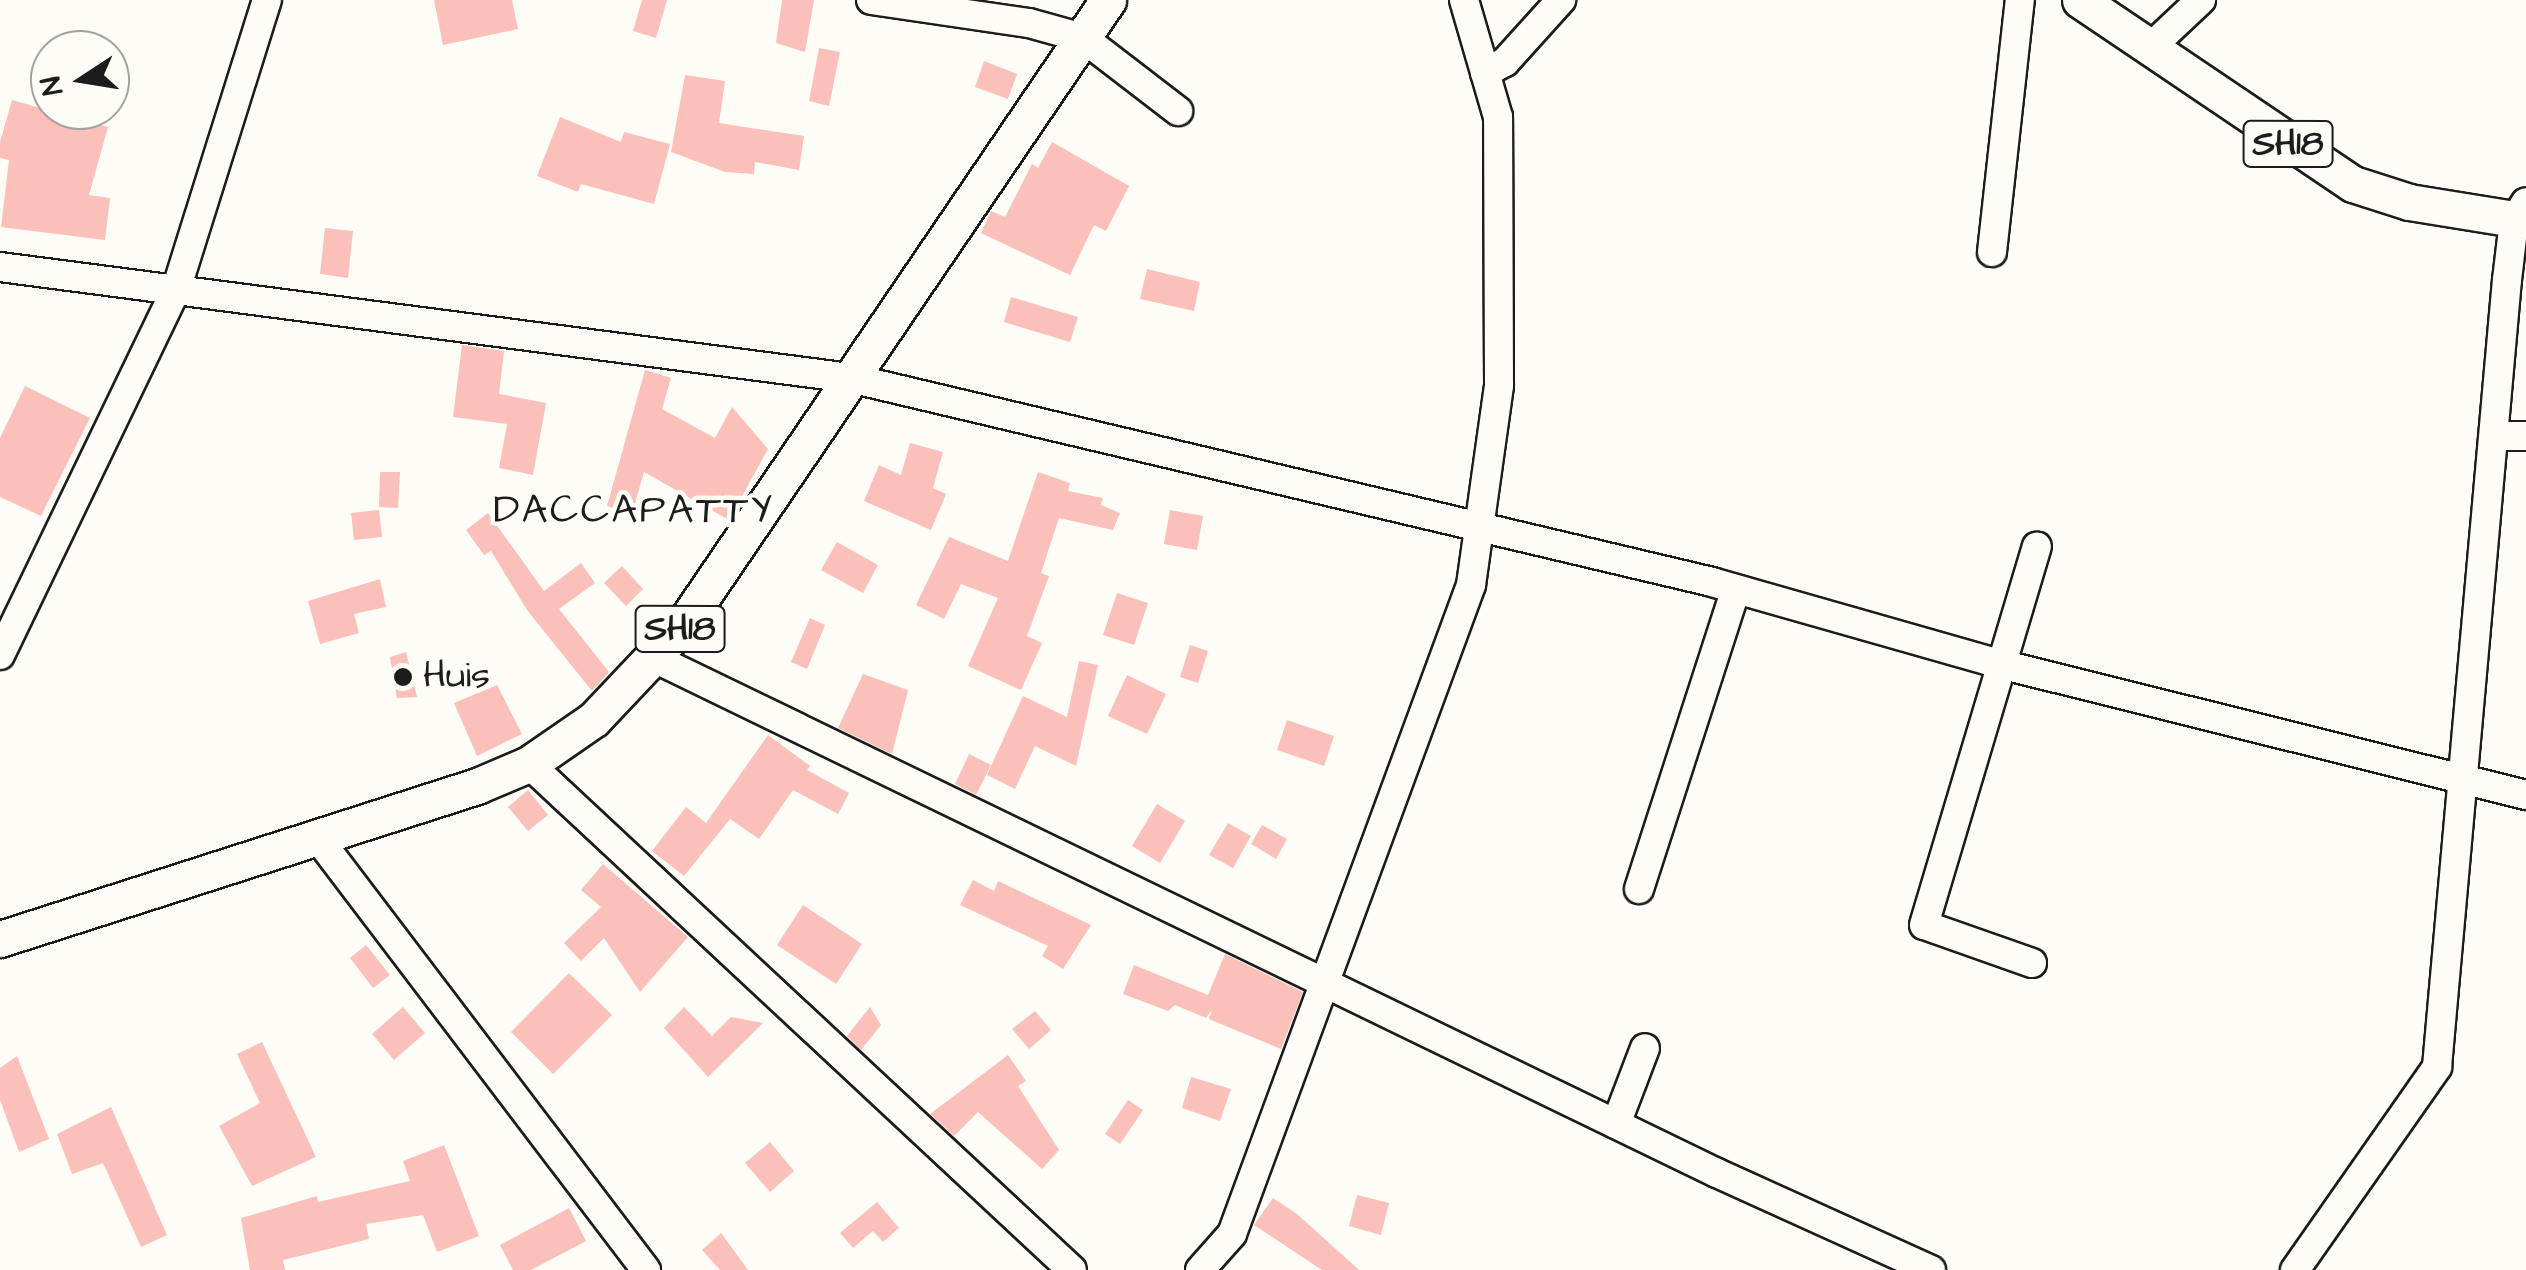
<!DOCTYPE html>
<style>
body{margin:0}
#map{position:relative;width:2526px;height:1270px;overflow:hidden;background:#fdfcf7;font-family:"Architects Daughter",sans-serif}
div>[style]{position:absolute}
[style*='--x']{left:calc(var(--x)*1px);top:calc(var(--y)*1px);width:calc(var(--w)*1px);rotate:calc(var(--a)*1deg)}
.building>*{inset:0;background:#fcc0ba}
.roads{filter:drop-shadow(2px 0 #1c1c1c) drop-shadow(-2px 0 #1c1c1c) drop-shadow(0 2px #1c1c1c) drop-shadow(0 -2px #1c1c1c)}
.minor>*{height:28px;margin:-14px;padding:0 14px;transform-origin:14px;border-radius:14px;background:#fdfcf7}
.major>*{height:35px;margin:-17.5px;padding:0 17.5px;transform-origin:17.5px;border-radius:17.5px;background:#fdfcf7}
.dots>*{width:28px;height:28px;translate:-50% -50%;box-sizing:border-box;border:5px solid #fdfcf7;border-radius:50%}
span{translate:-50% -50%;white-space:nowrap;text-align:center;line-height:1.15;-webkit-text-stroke:9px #fdfcf7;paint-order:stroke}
.shield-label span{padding:2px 8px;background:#fdfcf7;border:2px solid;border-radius:8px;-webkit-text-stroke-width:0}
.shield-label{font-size:35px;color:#1c1c1c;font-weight:700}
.poi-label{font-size:38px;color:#1c1c1c}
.left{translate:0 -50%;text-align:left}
.neighbourhood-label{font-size:40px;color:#1c1c1c;letter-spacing:2.5px}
.north{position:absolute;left:30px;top:30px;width:100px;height:100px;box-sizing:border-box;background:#fdfcf7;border:2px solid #a3a29f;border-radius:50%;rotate:258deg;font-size:28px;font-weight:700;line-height:40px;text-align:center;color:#1c1c1c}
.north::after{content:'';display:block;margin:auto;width:35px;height:45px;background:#1c1c1c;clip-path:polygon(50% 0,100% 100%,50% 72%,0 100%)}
</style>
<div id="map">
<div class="building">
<i style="clip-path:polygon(434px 0,512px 0,518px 29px,443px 45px)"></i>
<i style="clip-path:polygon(642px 0,667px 0,656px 38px,633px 31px)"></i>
<i style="clip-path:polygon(782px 0,814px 0,805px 52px,776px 43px)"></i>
<i style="clip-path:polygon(819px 48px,840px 52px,829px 106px,809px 101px)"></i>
<i style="clip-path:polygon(984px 61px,1017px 74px,1008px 99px,975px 87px)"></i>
<i style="clip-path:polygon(685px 75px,725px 81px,719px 123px,804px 136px,799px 170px,755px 162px,754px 174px,725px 172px,671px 152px)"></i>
<i style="clip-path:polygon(12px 100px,108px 127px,89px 195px,110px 198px,105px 240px,1px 227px,9px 160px,0 158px,0 142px)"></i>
<i style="clip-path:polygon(560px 117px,621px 142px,624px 132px,670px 144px,654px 204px,581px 184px,578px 192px,537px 176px)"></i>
<i style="clip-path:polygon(1052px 142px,1129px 186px,1106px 231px,1094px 225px,1070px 275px,981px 233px,991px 211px,1005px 217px,1032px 164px,1038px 168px)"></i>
<i style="clip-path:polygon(325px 228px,353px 231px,348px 278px,320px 274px)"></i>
<i style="clip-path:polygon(1147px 269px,1200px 282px,1194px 311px,1140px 299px)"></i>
<i style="clip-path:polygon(1011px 297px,1078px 317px,1070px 342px,1004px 322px)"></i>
<i style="clip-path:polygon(462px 345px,504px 351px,499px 394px,546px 403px,533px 475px,499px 468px,507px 424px,453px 417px)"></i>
<i style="clip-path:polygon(645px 370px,671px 378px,662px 409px,715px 438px,732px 407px,768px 449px,729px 520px,644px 472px,632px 514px,607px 506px)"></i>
<i style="clip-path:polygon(25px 386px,90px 418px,41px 516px,0 497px,0 438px)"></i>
<i style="clip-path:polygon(910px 443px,943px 452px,933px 488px,946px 494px,931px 530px,864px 501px,879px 465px,901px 475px)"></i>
<i style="clip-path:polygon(380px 472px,400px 472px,398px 508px,379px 507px)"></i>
<i style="clip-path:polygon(1038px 472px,1070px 483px,1068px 491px,1103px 498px,1101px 505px,1120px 513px,1113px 530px,1059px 518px,1041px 573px,1049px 576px,1027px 636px,1042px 643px,1021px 690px,968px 666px,998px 598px,961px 584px,944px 619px,916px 605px,949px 537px,1008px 561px)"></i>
<i style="clip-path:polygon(379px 510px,382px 537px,354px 540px,351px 513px)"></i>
<i style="clip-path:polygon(1170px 510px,1203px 516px,1197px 550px,1164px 544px)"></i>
<i style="clip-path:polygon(488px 513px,544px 591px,581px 563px,595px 583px,559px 609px,609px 672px,592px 691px,527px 610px,491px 551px,484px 555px,466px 530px)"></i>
<i style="clip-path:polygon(837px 542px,878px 565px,863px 593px,821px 570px)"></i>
<i style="clip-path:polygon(622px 566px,643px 589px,626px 606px,604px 583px)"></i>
<i style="clip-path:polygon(380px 579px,386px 607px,354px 614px,359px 633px,320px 644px,308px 601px)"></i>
<i style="clip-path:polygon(1117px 593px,1148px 603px,1134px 645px,1103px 635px)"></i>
<i style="clip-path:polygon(810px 618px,825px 625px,807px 669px,791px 662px)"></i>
<i style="clip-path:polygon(1190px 645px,1208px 651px,1198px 683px,1180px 677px)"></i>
<i style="clip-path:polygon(406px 652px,417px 697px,397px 698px,390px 657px)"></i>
<i style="clip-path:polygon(1079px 661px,1098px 665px,1076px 766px,1035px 746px,1015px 789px,987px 775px,1023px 696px,1067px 717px)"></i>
<i style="clip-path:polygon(863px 674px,908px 690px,892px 754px,838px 728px)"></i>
<i style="clip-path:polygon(1127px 675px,1166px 694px,1147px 734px,1108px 716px)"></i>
<i style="clip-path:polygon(497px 685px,522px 734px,477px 756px,454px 703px)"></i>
<i style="clip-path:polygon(1287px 720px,1334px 736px,1324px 766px,1277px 750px)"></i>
<i style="clip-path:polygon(768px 735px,810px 766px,807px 770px,849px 793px,838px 814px,793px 790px,759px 839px,730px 819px,684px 876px,652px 851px,686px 807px,706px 823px)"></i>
<i style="clip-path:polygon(969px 754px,991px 765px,976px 795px,955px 784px)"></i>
<i style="clip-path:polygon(528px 790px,548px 815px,528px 831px,508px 807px)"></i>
<i style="clip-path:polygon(1157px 804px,1185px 821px,1160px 863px,1132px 846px)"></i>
<i style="clip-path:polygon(1228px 823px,1251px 836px,1233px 868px,1209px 855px)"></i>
<i style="clip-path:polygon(1262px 825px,1287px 839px,1276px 859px,1251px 844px)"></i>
<i style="clip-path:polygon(603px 864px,688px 937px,640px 992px,604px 938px,581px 961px,564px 943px,601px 907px,581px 890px)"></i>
<i style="clip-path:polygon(973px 880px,994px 891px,998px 881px,1091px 925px,1063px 969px,1042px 956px,1048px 946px,960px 905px)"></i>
<i style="clip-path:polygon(803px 905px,862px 944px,836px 984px,777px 945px)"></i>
<i style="clip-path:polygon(366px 945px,390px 975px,373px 988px,350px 958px)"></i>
<i style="clip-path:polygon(1225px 954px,1303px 992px,1281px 1049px,1209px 1019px,1212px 1010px,1206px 1018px,1175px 1005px,1168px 1011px,1123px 994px,1134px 965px,1208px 995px)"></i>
<i style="clip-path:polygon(569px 973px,612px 1015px,553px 1074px,511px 1032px)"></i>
<i style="clip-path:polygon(403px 1007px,425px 1033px,394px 1060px,372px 1034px)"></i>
<i style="clip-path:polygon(684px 1007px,712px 1036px,731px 1017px,763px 1023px,708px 1077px,664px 1028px)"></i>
<i style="clip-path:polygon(870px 1007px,881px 1025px,861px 1050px,847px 1036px)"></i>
<i style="clip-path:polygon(1035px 1011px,1051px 1030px,1029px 1049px,1012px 1029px)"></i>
<i style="clip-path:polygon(262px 1042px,316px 1157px,252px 1186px,219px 1126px,260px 1103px,237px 1054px)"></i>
<i style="clip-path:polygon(1008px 1055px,1026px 1081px,1018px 1086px,1059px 1150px,1042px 1169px,978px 1112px,954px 1136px,930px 1114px)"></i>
<i style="clip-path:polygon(17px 1056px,49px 1139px,19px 1152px,0 1100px,0 1068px)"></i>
<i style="clip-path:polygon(1191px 1077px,1231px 1089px,1220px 1121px,1182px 1108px)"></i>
<i style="clip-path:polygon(1128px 1100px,1143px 1110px,1120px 1144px,1105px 1134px)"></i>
<i style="clip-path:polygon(111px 1107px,167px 1235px,141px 1247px,103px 1163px,72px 1174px,57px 1134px)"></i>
<i style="clip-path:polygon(770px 1142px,794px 1171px,770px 1192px,745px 1163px)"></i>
<i style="clip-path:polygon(444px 1145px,479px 1236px,437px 1252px,423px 1215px,366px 1224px,369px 1239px,283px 1260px,285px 1270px,250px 1270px,241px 1218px,317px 1196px,318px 1202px,410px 1181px,403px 1161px)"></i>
<i style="clip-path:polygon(1357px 1195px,1389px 1203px,1381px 1235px,1349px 1226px)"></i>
<i style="clip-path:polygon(1273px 1198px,1297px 1214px,1359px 1270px,1322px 1270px,1254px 1225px)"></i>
<i style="clip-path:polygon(877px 1202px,899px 1228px,883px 1242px,873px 1231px,853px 1248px,840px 1233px)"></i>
<i style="clip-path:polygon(569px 1208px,586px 1241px,531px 1270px,513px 1270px,500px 1245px)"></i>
<i style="clip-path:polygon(721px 1233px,748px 1270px,720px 1270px,702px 1250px)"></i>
</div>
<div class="roads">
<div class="minor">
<i style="--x:871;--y:0;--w:160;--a:8.3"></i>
<i style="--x:1029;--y:23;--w:56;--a:15.5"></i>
<i style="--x:1083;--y:38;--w:120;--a:37.5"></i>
<i style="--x:2153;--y:45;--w:66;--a:-43.2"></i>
<i style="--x:1485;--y:73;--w:23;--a:-29"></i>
<i style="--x:1505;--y:62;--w:84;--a:-47.9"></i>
<i style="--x:1992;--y:252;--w:254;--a:-83.7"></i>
<i style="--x:0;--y:267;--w:857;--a:7.44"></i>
<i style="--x:850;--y:378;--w:886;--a:13.31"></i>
<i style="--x:1712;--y:582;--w:304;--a:15.9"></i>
<i style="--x:2004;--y:665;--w:538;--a:13.98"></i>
<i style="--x:2495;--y:436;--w:31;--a:0"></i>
<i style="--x:0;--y:655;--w:405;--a:-64.3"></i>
<i style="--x:176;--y:290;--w:304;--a:-72.6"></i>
<i style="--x:656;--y:659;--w:1179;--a:25.85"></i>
<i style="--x:1717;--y:1173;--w:235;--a:24.4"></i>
<i style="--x:529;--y:764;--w:742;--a:42.98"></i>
<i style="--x:317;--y:837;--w:544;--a:52.77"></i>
<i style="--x:1639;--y:889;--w:315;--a:-72.1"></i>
<i style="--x:2032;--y:963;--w:114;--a:-160.6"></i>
<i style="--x:1924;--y:925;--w:395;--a:-73.4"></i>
<i style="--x:1616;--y:1124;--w:81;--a:-69.1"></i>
<i style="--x:1200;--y:1270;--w:48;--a:-48.4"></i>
<i style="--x:1232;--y:1234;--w:692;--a:-69.78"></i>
<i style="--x:1471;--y:585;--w:202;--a:-82"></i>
<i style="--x:1499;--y:385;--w:268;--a:-90.2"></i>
<i style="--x:1498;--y:117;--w:122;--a:-106.2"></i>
<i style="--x:2295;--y:1270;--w:248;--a:-55"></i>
<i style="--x:2437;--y:1067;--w:790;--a:-84.92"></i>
<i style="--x:2507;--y:280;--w:59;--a:-83.2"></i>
<i style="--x:2514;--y:221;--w:22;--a:-58"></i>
</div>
<div class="major">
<i style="--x:2080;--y:0;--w:329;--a:34"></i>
<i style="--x:2353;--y:184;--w:59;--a:17.8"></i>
<i style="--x:2409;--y:202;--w:119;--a:9.2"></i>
<i style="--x:0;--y:939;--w:501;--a:-17.78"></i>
<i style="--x:477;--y:786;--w:56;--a:-22.9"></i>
<i style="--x:529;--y:764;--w:79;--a:-34.7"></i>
<i style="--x:594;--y:719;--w:129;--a:-46.6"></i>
<i style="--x:683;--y:625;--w:756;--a:-55.78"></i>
</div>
</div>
<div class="dots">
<i style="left:403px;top:677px;background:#1c1c1c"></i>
</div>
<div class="shield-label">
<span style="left:2288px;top:144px">SH18</span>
<span style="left:680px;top:629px">SH18</span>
</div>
<div class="poi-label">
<span class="left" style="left:423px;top:677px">Huis</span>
</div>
<div class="neighbourhood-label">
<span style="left:634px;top:511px">DACCAPATTY</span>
</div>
<div class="north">N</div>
</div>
